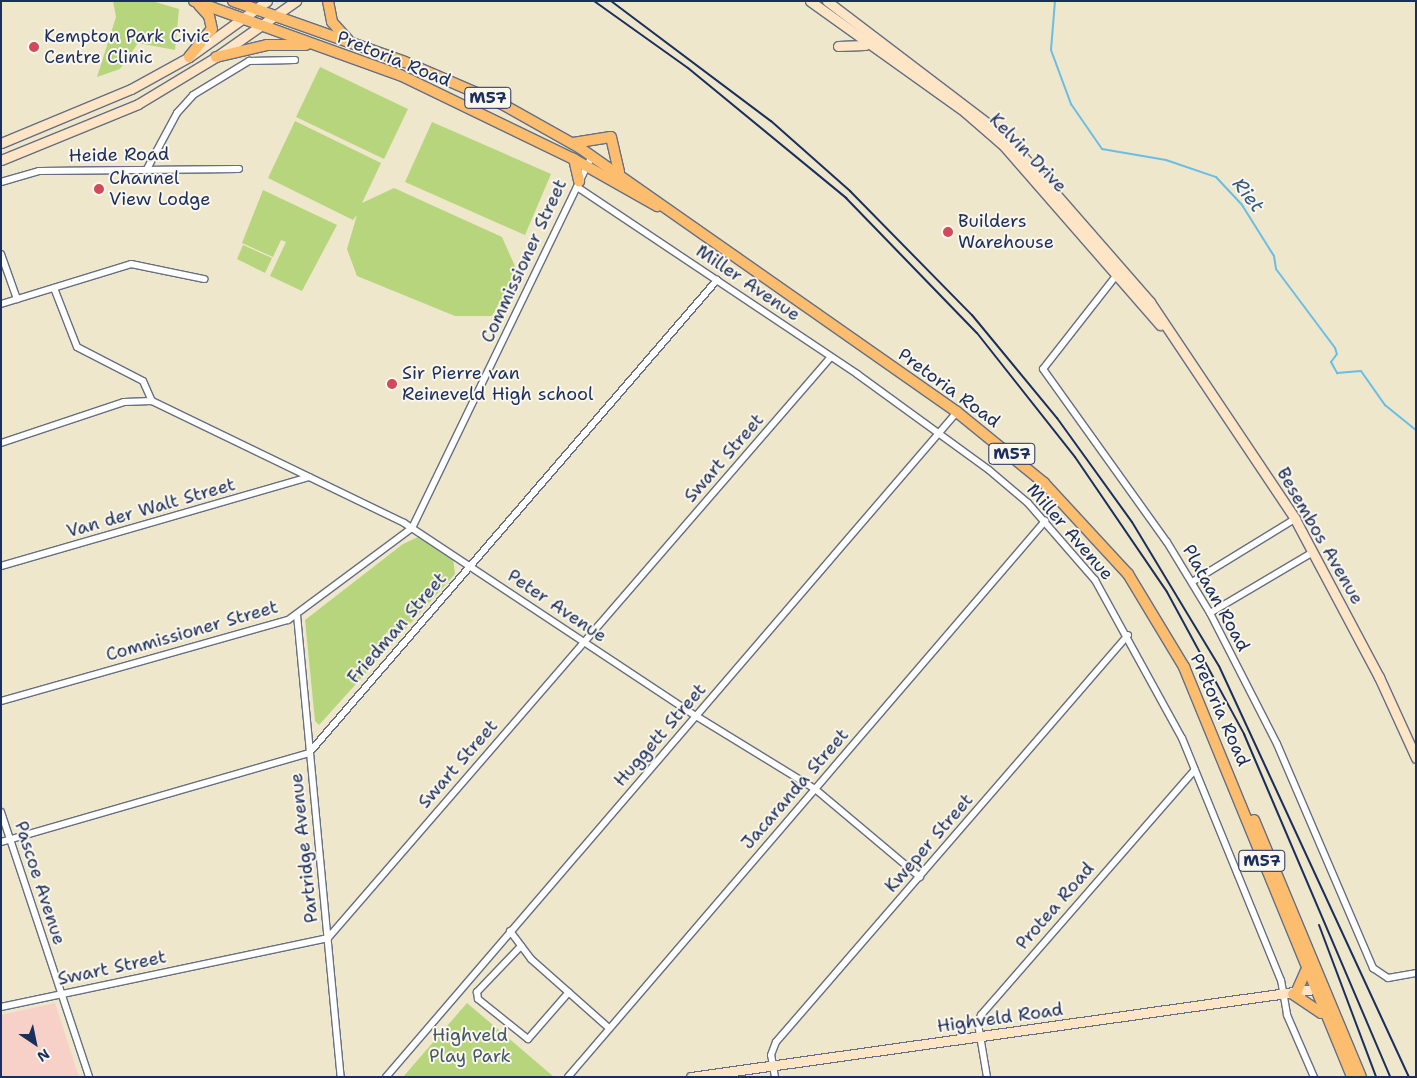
<!DOCTYPE html>
<style>
body{margin:0}
#map{position:relative;width:1417px;height:1078px;overflow:hidden;background:#eee7cb;font-family:"Shantell Sans",sans-serif}
div>[style]{position:absolute}
[style*='--x']{left:calc(var(--x)*1px);top:calc(var(--y)*1px);width:calc(var(--w)*1px);rotate:calc(var(--a)*1deg)}
.built>*{inset:0;background:#f7d1c8}
.green>*{inset:0;background:#b7d57c}
.stream>*{height:2px;margin:-1px;padding:0 1px;transform-origin:1px;border-radius:1px;background:#69bee6}
.roads{filter:drop-shadow(1px 0 #656f84) drop-shadow(-1px 0 #656f84) drop-shadow(0 1px #656f84) drop-shadow(0 -1px #656f84)}
.street>*{height:6px;margin:-3px;padding:0 3px;transform-origin:3px;border-radius:3px;background:#fff}
.secondary>*{height:9px;margin:-4.5px;padding:0 4.5px;transform-origin:4.5px;border-radius:4.5px;background:#fee5c5}
.primary>*{height:10px;margin:-5px;padding:0 5px;transform-origin:5px;border-radius:5px;background:#fcbd6f}
.rail>*{height:2px;margin:-1px;padding:0 1px;transform-origin:1px;border-radius:1px;background:#1b2f5e}
.dots>*{width:14px;height:14px;translate:-50% -50%;box-sizing:border-box;border:2px solid #fbf7ec;border-radius:50%}
span{translate:-50% -50%;white-space:nowrap;text-align:center;line-height:1.15;-webkit-text-stroke:4px #fbf7ec;paint-order:stroke}
.shield-label span{padding:1px 4px;background:#fbf7ec;border:1px solid;border-radius:4px;-webkit-text-stroke-width:0}
.shield-label{font-size:16px;color:#1b2f5e;font-weight:700}
.poi-label{font-size:18px;color:#1b2f5e}
.left{translate:0 -50%;text-align:left}
.street-label{font-size:18px;color:#1b2f5e}
.park-label{font-size:18px;color:#425866}
.water-label{font-size:19px;color:#325a87;font-style:italic}
.frame{position:absolute;inset:0;border:2px solid #1b2f5e;pointer-events:none}
.north{position:absolute;left:10px;top:1018px;width:50px;height:50px;-webkit-text-stroke:4px #fbf7ec;paint-order:stroke;rotate:146deg;font-size:14px;font-weight:700;line-height:20px;text-align:center;color:#1b2f5e}
.north::after{content:'';display:block;margin:auto;width:18px;height:22px;background:#1b2f5e;clip-path:polygon(50% 0,100% 100%,50% 72%,0 100%)}
</style>
<div id="map">
<div class="built">
<i style="clip-path:polygon(55px 1003px,79px 1077px,1px 1077px,1px 1015px)"></i>
</div>
<div class="green">
<i style="clip-path:polygon(113px 1px,152px 1px,179px 9px,175px 50px,138px 43px,120px 69px,97px 77px,116px 17px)"></i>
<i style="clip-path:polygon(320px 67px,408px 109px,384px 159px,296px 117px)"></i>
<i style="clip-path:polygon(295px 121px,381px 163px,362px 203px,394px 188px,502px 237px,518px 273px,492px 316px,455px 316px,357px 276px,347px 249px,357px 215px,353px 220px,268px 178px)"></i>
<i style="clip-path:polygon(432px 122px,551px 174px,525px 235px,405px 182px)"></i>
<i style="clip-path:polygon(263px 190px,337px 225px,302px 291px,270px 276px,286px 242px,281px 240px,273px 257px,242px 243px)"></i>
<i style="clip-path:polygon(243px 245px,272px 258px,265px 273px,237px 259px)"></i>
<i style="clip-path:polygon(418px 537px,453px 558px,455px 574px,319px 725px,315px 721px,305px 620px,403px 544px)"></i>
<i style="clip-path:polygon(467px 1003px,554px 1077px,403px 1077px)"></i>
</div>
<div class="stream">
<i style="--x:1055;--y:1;--w:49;--a:94.7"></i>
<i style="--x:1051;--y:50;--w:58;--a:69.7"></i>
<i style="--x:1071;--y:104;--w:55;--a:55.4"></i>
<i style="--x:1102;--y:149;--w:65;--a:9.8"></i>
<i style="--x:1166;--y:160;--w:53;--a:18.8"></i>
<i style="--x:1216;--y:177;--w:38;--a:47"></i>
<i style="--x:1242;--y:205;--w:60;--a:57.9"></i>
<i style="--x:1274;--y:256;--w:13;--a:81"></i>
<i style="--x:1276;--y:269;--w:99;--a:53.2"></i>
<i style="--x:1335;--y:348;--w:6;--a:72"></i>
<i style="--x:1337;--y:354;--w:10;--a:127"></i>
<i style="--x:1331;--y:362;--w:13;--a:61"></i>
<i style="--x:1337;--y:373;--w:24;--a:-5"></i>
<i style="--x:1361;--y:371;--w:42;--a:54.8"></i>
<i style="--x:1385;--y:405;--w:40;--a:39"></i>
</div>
<div class="roads">
<div class="street">
<i style="--x:147;--y:169;--w:64;--a:-61.8"></i>
<i style="--x:177;--y:113;--w:24;--a:-48"></i>
<i style="--x:193;--y:95;--w:66;--a:-31.3"></i>
<i style="--x:249;--y:61;--w:46;--a:-1.2"></i>
<i style="--x:1;--y:182;--w:40;--a:-16"></i>
<i style="--x:39;--y:171;--w:200;--a:-0.6"></i>
<i style="--x:577;--y:187;--w:337;--a:33.7"></i>
<i style="--x:857;--y:374;--w:163;--a:36"></i>
<i style="--x:989;--y:470;--w:51;--a:40.2"></i>
<i style="--x:1028;--y:503;--w:102;--a:49"></i>
<i style="--x:1095;--y:580;--w:180;--a:61.2"></i>
<i style="--x:1182;--y:738;--w:261;--a:67.8"></i>
<i style="--x:1281;--y:980;--w:36;--a:80"></i>
<i style="--x:1287;--y:1015;--w:68;--a:66.5"></i>
<i style="--x:1;--y:254;--w:48;--a:70.4"></i>
<i style="--x:1119;--y:272;--w:123;--a:128.1"></i>
<i style="--x:1043;--y:369;--w:213;--a:54.4"></i>
<i style="--x:1167;--y:542;--w:83;--a:58.8"></i>
<i style="--x:1210;--y:613;--w:147;--a:62.9"></i>
<i style="--x:1277;--y:744;--w:244;--a:66.8"></i>
<i style="--x:1373;--y:968;--w:18;--a:34"></i>
<i style="--x:1388;--y:978;--w:28;--a:-10"></i>
<i style="--x:54;--y:288;--w:63;--a:68.7"></i>
<i style="--x:77;--y:347;--w:74;--a:27.3"></i>
<i style="--x:143;--y:381;--w:22;--a:66"></i>
<i style="--x:1;--y:304;--w:136;--a:-17.1"></i>
<i style="--x:131;--y:264;--w:75;--a:11.6"></i>
<i style="--x:1;--y:443;--w:130;--a:-18.4"></i>
<i style="--x:124;--y:402;--w:28;--a:-2"></i>
<i style="--x:152;--y:401;--w:280;--a:25.8"></i>
<i style="--x:404;--y:523;--w:350;--a:33.5"></i>
<i style="--x:696;--y:716;--w:140;--a:31.5"></i>
<i style="--x:815;--y:789;--w:137;--a:40"></i>
<i style="--x:1;--y:566;--w:321;--a:-16.1"></i>
<i style="--x:1192;--y:582;--w:121;--a:-31.5"></i>
<i style="--x:1210;--y:613;--w:120;--a:-30.6"></i>
<i style="--x:297;--y:615;--w:464;--a:84.6"></i>
<i style="--x:1;--y:701;--w:298;--a:-15.8"></i>
<i style="--x:288;--y:620;--w:154;--a:-36.6"></i>
<i style="--x:412;--y:528;--w:413;--a:-64.2"></i>
<i style="--x:1;--y:812;--w:279;--a:71.6"></i>
<i style="--x:1;--y:842;--w:321;--a:-16.1"></i>
<i style="--x:309;--y:753;--w:625;--a:-49.22"></i>
<i style="--x:510;--y:931;--w:35;--a:53"></i>
<i style="--x:531;--y:959;--w:104;--a:41.5"></i>
<i style="--x:521;--y:946;--w:64;--a:133.7"></i>
<i style="--x:477;--y:992;--w:7;--a:82"></i>
<i style="--x:478;--y:999;--w:64;--a:38.7"></i>
<i style="--x:528;--y:1039;--w:62;--a:-48.9"></i>
<i style="--x:1;--y:1007;--w:334;--a:-11.9"></i>
<i style="--x:328;--y:938;--w:768;--a:-49.12"></i>
<i style="--x:386;--y:1077;--w:877;--a:-49.35"></i>
<i style="--x:568;--y:1077;--w:733;--a:-49.37"></i>
<i style="--x:775;--y:1077;--w:22;--a:-100"></i>
<i style="--x:771;--y:1055;--w:14;--a:-69"></i>
<i style="--x:776;--y:1042;--w:538;--a:-49.14"></i>
<i style="--x:987;--y:1077;--w:54;--a:-99.6"></i>
<i style="--x:978;--y:1024;--w:9;--a:-72"></i>
<i style="--x:981;--y:1015;--w:325;--a:-48.9"></i>
</div>
<div class="secondary">
<i style="--x:810;--y:1;--w:191;--a:35.6"></i>
<i style="--x:965;--y:112;--w:50;--a:41"></i>
<i style="--x:1003;--y:145;--w:239;--a:48.9"></i>
<i style="--x:827;--y:1;--w:228;--a:37.3"></i>
<i style="--x:1008;--y:139;--w:216;--a:48.9"></i>
<i style="--x:1150;--y:302;--w:261;--a:56.2"></i>
<i style="--x:1295;--y:519;--w:179;--a:62"></i>
<i style="--x:1379;--y:677;--w:89;--a:65.4"></i>
<i style="--x:838;--y:46;--w:27;--a:-2"></i>
<i style="--x:1;--y:143;--w:141;--a:-22.6"></i>
<i style="--x:131;--y:89;--w:66;--a:-28.9"></i>
<i style="--x:189;--y:57;--w:96;--a:-35.7"></i>
<i style="--x:1;--y:160;--w:148;--a:-22.2"></i>
<i style="--x:138;--y:104;--w:91;--a:-31.1"></i>
<i style="--x:216;--y:57;--w:98;--a:-35"></i>
<i style="--x:691;--y:1077;--w:637;--a:-8.03"></i>
</div>
<div class="primary">
<i style="--x:194;--y:1;--w:219;--a:19.8"></i>
<i style="--x:400;--y:75;--w:191;--a:25.8"></i>
<i style="--x:572;--y:158;--w:98;--a:29.5"></i>
<i style="--x:233;--y:1;--w:182;--a:19.5"></i>
<i style="--x:405;--y:62;--w:106;--a:23.4"></i>
<i style="--x:502;--y:104;--w:90;--a:29.4"></i>
<i style="--x:580;--y:148;--w:460;--a:35"></i>
<i style="--x:957;--y:412;--w:112;--a:39.2"></i>
<i style="--x:1044;--y:483;--w:124;--a:47.3"></i>
<i style="--x:1128;--y:574;--w:109;--a:58.9"></i>
<i style="--x:1184;--y:667;--w:443;--a:67.7"></i>
<i style="--x:328;--y:1;--w:21;--a:79"></i>
<i style="--x:332;--y:22;--w:24;--a:48"></i>
<i style="--x:189;--y:57;--w:36;--a:-51"></i>
<i style="--x:212;--y:29;--w:13;--a:-103"></i>
<i style="--x:209;--y:16;--w:15;--a:-132"></i>
<i style="--x:216;--y:57;--w:52;--a:-13.2"></i>
<i style="--x:267;--y:45;--w:39;--a:0"></i>
<i style="--x:611;--y:137;--w:36;--a:77"></i>
<i style="--x:573;--y:143;--w:38;--a:-9"></i>
<i style="--x:574;--y:159;--w:23;--a:77"></i>
<i style="--x:1254;--y:820;--w:278;--a:67.4"></i>
<i style="--x:1296;--y:993;--w:24;--a:-66"></i>
<i style="--x:1293;--y:994;--w:34;--a:34"></i>
</div>
</div>
<div class="rail">
<i style="--x:594;--y:1;--w:115;--a:35.5"></i>
<i style="--x:688;--y:68;--w:205;--a:39.4"></i>
<i style="--x:846;--y:198;--w:188;--a:45.9"></i>
<i style="--x:977;--y:333;--w:158;--a:51.7"></i>
<i style="--x:1075;--y:457;--w:163;--a:55.7"></i>
<i style="--x:1167;--y:592;--w:162;--a:61.5"></i>
<i style="--x:1244;--y:734;--w:373;--a:66.9"></i>
<i style="--x:611;--y:1;--w:200;--a:36.9"></i>
<i style="--x:771;--y:121;--w:106;--a:41.5"></i>
<i style="--x:850;--y:191;--w:174;--a:45.5"></i>
<i style="--x:972;--y:315;--w:134;--a:50.5"></i>
<i style="--x:1057;--y:418;--w:128;--a:54.2"></i>
<i style="--x:1132;--y:522;--w:168;--a:58.9"></i>
<i style="--x:1219;--y:666;--w:453;--a:65.2"></i>
<i style="--x:1319;--y:925;--w:162;--a:69.4"></i>
</div>
<div class="dots">
<i style="left:34px;top:47px;background:#d1495b"></i>
<i style="left:99px;top:189px;background:#d1495b"></i>
<i style="left:948px;top:232px;background:#d1495b"></i>
<i style="left:392px;top:384px;background:#d1495b"></i>
</div>
<div class="shield-label">
<span style="left:488px;top:98px">M57</span>
<span style="left:1012px;top:454px">M57</span>
<span style="left:1262px;top:861px">M57</span>
</div>
<div class="poi-label">
<span class="left" style="left:44px;top:47px">Kempton Park Civic<br>Centre Clinic</span>
<span class="left" style="left:109px;top:189px">Channel<br>View Lodge</span>
<span class="left" style="left:958px;top:232px">Builders<br>Warehouse</span>
<span class="left" style="left:402px;top:384px">Sir Pierre van<br>Reineveld High school</span>
</div>
<div class="street-label">
<span style="left:394px;top:59px;rotate:22deg">Pretoria Road</span>
<span style="left:1028px;top:153px;rotate:46deg">Kelvin Drive</span>
<span style="left:119px;top:155px;rotate:-1deg">Heide Road</span>
<span style="left:524px;top:261px;rotate:-65deg">Commissioner Street</span>
<span style="left:748px;top:283px;rotate:34deg">Miller Avenue</span>
<span style="left:949px;top:388px;rotate:36deg">Pretoria Road</span>
<span style="left:724px;top:458px;rotate:-49deg">Swart Street</span>
<span style="left:151px;top:508px;rotate:-16deg">Van der Walt Street</span>
<span style="left:1070px;top:532px;rotate:49deg">Miller Avenue</span>
<span style="left:1320px;top:536px;rotate:60deg">Besembos Avenue</span>
<span style="left:1216px;top:598px;rotate:61deg">Plataan Road</span>
<span style="left:557px;top:606px;rotate:34deg">Peter Avenue</span>
<span style="left:397px;top:628px;rotate:-49deg">Friedman Street</span>
<span style="left:192px;top:631px;rotate:-16deg">Commissioner Street</span>
<span style="left:1220px;top:710px;rotate:66deg">Pretoria Road</span>
<span style="left:660px;top:735px;rotate:-49deg">Huggett Street</span>
<span style="left:458px;top:764px;rotate:-49deg">Swart Street</span>
<span style="left:795px;top:789px;rotate:-49deg">Jacaranda Street</span>
<span style="left:929px;top:843px;rotate:-49deg">Kweper Street</span>
<span style="left:304px;top:848px;rotate:-96deg">Partridge Avenue</span>
<span style="left:40px;top:883px;rotate:72deg">Pascoe Avenue</span>
<span style="left:1055px;top:906px;rotate:-49deg">Protea Road</span>
<span style="left:112px;top:968px;rotate:-12deg">Swart Street</span>
<span style="left:1000px;top:1018px;rotate:-8deg">Highveld Road</span>
</div>
<div class="park-label">
<span style="left:470px;top:1046px">Highveld<br>Play Park</span>
</div>
<div class="water-label">
<span style="left:1248px;top:195px;rotate:52deg">Riet</span>
</div>
<div class="frame"></div>
<div class="north">N</div>
</div>
